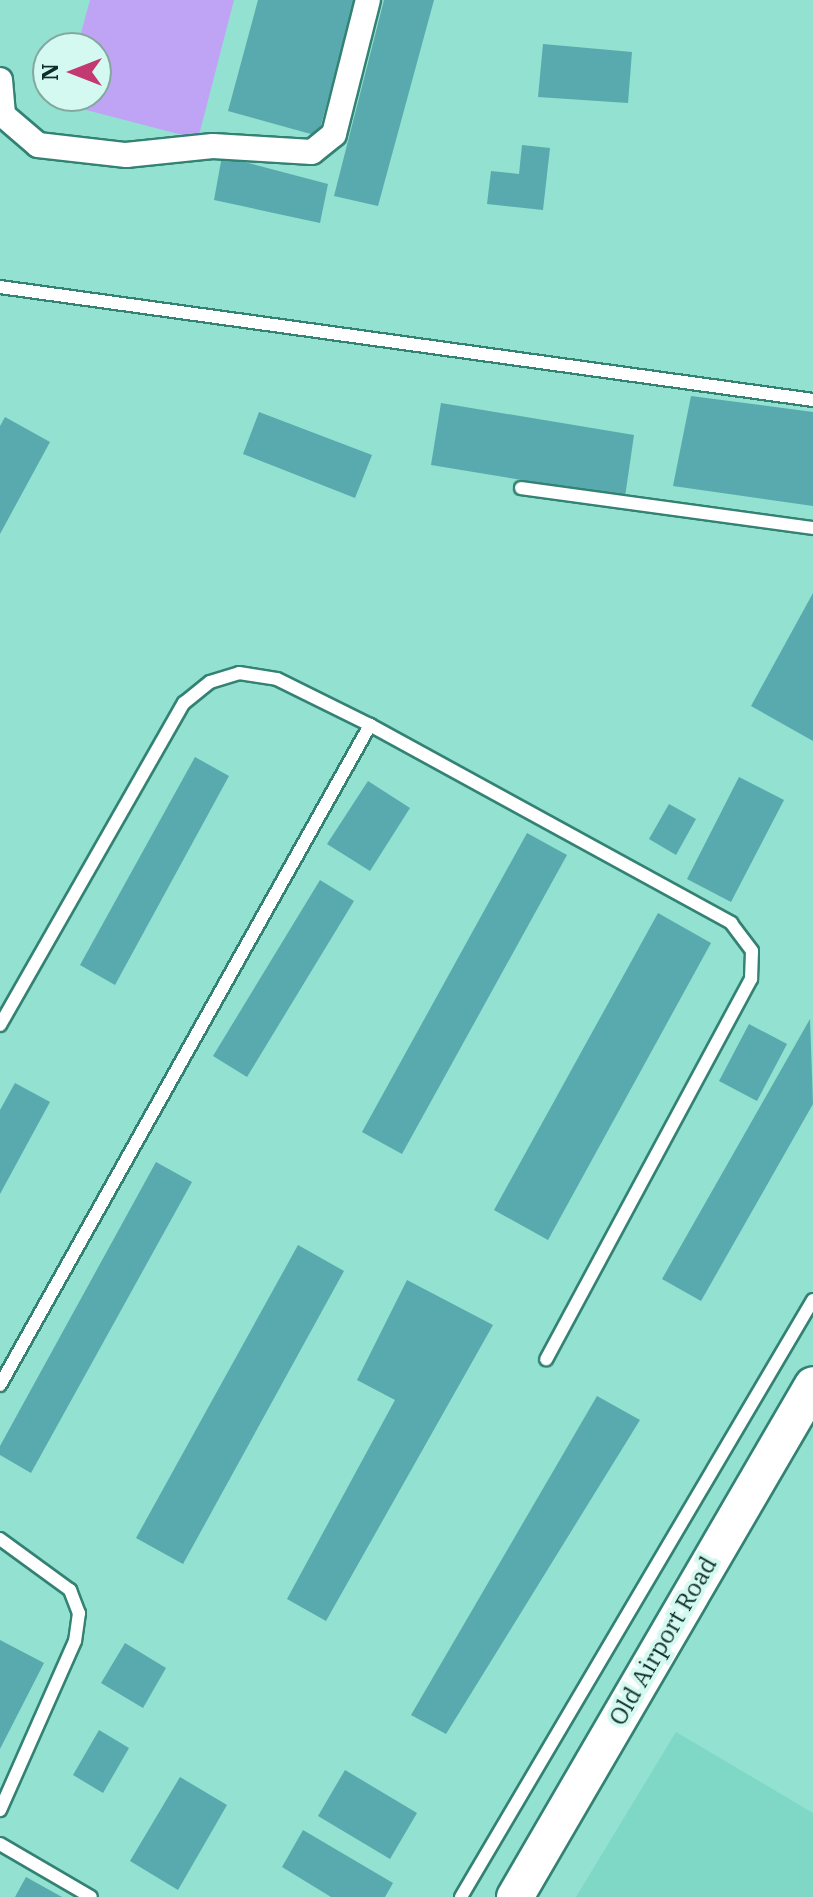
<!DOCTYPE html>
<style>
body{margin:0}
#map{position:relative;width:813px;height:1897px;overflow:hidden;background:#93e1d0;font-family:"IBM Plex Serif",serif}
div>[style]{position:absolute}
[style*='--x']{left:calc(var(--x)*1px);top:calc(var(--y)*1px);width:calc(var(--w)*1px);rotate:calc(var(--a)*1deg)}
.built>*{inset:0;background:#7fd7c5}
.green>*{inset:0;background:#bfa3f4}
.building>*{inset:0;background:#58aaae}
.roads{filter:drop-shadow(2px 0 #338274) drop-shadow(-2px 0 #338274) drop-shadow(0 2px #338274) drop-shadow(0 -2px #338274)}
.lane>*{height:12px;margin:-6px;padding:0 6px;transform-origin:6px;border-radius:6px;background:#fff}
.street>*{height:24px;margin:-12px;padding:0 12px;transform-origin:12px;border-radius:12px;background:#fff}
.secondary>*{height:36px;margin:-18px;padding:0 18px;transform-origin:18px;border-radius:18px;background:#fff}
span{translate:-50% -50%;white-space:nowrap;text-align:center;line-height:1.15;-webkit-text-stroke:8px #d4f9f0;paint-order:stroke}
.street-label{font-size:24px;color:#0d2e28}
.north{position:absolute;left:32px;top:32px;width:80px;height:80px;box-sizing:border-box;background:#d4f9f0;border:2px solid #84a8a0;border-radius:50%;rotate:270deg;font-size:22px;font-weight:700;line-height:32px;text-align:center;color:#0d2e28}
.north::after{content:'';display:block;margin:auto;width:28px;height:36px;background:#c33972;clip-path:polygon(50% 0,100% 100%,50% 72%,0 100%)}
</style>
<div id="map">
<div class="built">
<i style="clip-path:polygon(676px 1732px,813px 1813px,813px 1897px,576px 1897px)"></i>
</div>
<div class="green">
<i style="clip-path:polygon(90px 0,234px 0,198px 139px,63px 104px,65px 96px,96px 96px,96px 48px,77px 48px)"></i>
</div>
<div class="building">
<i style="clip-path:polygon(258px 0,355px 0,318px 136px,228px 111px)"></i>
<i style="clip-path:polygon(384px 0,434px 0,378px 206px,334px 196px)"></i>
<i style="clip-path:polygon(543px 44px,632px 52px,628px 103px,538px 97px)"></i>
<i style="clip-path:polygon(522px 145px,550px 148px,543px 210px,487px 204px,491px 171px,519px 174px)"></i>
<i style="clip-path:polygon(222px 156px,328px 184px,320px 223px,214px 200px)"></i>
<i style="clip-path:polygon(691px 396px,813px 412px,813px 506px,673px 486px)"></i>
<i style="clip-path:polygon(441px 403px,634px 435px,625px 497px,431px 465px)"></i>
<i style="clip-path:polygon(259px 412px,372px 455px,355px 498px,243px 454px)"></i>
<i style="clip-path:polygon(5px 417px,50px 442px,0 534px,0 426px)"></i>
<i style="clip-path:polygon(813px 593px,813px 741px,751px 706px)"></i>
<i style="clip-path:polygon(195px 757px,229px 776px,115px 985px,80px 965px)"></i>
<i style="clip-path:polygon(739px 777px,784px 800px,731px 902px,687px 879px)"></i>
<i style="clip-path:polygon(368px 781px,410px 808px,370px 871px,327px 844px)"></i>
<i style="clip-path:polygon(669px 804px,696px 819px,676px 855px,649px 839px)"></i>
<i style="clip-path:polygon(527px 833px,567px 855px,402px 1154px,362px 1132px)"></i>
<i style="clip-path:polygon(320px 880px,354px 901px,247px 1077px,213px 1056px)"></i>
<i style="clip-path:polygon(658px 913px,711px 943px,548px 1240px,494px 1210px)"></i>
<i style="clip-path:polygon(810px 1019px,813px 1104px,701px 1301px,662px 1279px)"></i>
<i style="clip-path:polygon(749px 1024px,787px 1044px,757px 1101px,719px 1081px)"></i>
<i style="clip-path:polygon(15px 1083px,50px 1102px,0 1194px,0 1110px)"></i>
<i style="clip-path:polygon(156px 1162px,192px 1182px,31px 1473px,0 1455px,0 1446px)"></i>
<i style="clip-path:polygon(298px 1245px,344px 1271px,183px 1564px,136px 1538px)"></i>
<i style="clip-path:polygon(407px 1280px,493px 1325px,326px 1621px,287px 1599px,395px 1400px,357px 1380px)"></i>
<i style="clip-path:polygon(597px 1396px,640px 1420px,446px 1734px,411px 1715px)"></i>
<i style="clip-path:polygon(0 1640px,44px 1663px,0 1749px)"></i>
<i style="clip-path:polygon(125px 1643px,166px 1668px,143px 1708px,101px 1683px)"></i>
<i style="clip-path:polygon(99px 1730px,129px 1748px,103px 1793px,73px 1775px)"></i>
<i style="clip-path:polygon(345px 1770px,417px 1813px,390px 1859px,318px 1816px)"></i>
<i style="clip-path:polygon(180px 1777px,227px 1805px,178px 1890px,130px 1861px)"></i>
<i style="clip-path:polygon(303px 1830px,393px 1883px,385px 1897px,331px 1897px,282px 1867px)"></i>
<i style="clip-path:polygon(26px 1877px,62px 1897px,15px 1897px)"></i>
</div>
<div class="roads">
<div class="lane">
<i style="--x:0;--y:287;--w:821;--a:7.91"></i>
<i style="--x:521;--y:488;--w:295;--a:7.8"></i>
<i style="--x:0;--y:1025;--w:371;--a:-60.3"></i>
<i style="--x:184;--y:703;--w:33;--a:-39"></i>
<i style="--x:210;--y:682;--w:30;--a:-17"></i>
<i style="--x:239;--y:673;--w:38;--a:9"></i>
<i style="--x:277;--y:679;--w:104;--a:26.3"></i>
<i style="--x:370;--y:725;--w:412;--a:28.7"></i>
<i style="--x:731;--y:923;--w:35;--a:53"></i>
<i style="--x:752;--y:951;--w:28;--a:92"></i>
<i style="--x:751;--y:979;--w:432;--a:118.3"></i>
<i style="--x:0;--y:1385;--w:757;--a:-60.72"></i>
<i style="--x:0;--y:1539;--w:87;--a:36.1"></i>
<i style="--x:70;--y:1590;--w:25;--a:69"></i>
<i style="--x:79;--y:1613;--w:28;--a:98"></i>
<i style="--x:75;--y:1641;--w:185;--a:113.9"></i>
<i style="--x:0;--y:1844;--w:105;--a:30.2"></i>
<i style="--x:461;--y:1897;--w:693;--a:-59.48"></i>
</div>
<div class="street">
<i style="--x:0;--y:80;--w:35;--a:85"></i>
<i style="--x:3;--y:115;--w:46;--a:40.6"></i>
<i style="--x:38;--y:145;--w:89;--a:6.5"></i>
<i style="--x:126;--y:155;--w:87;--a:-5.9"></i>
<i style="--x:213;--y:146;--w:99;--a:3.5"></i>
<i style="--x:312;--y:152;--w:28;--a:-39"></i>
<i style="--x:334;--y:134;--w:138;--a:-75.8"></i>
</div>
<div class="secondary">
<i style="--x:515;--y:1897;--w:592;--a:-59.8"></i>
</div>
</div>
<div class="street-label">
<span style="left:663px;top:1641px;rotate:-60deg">Old Airport Road</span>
</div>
<div class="north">N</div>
</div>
